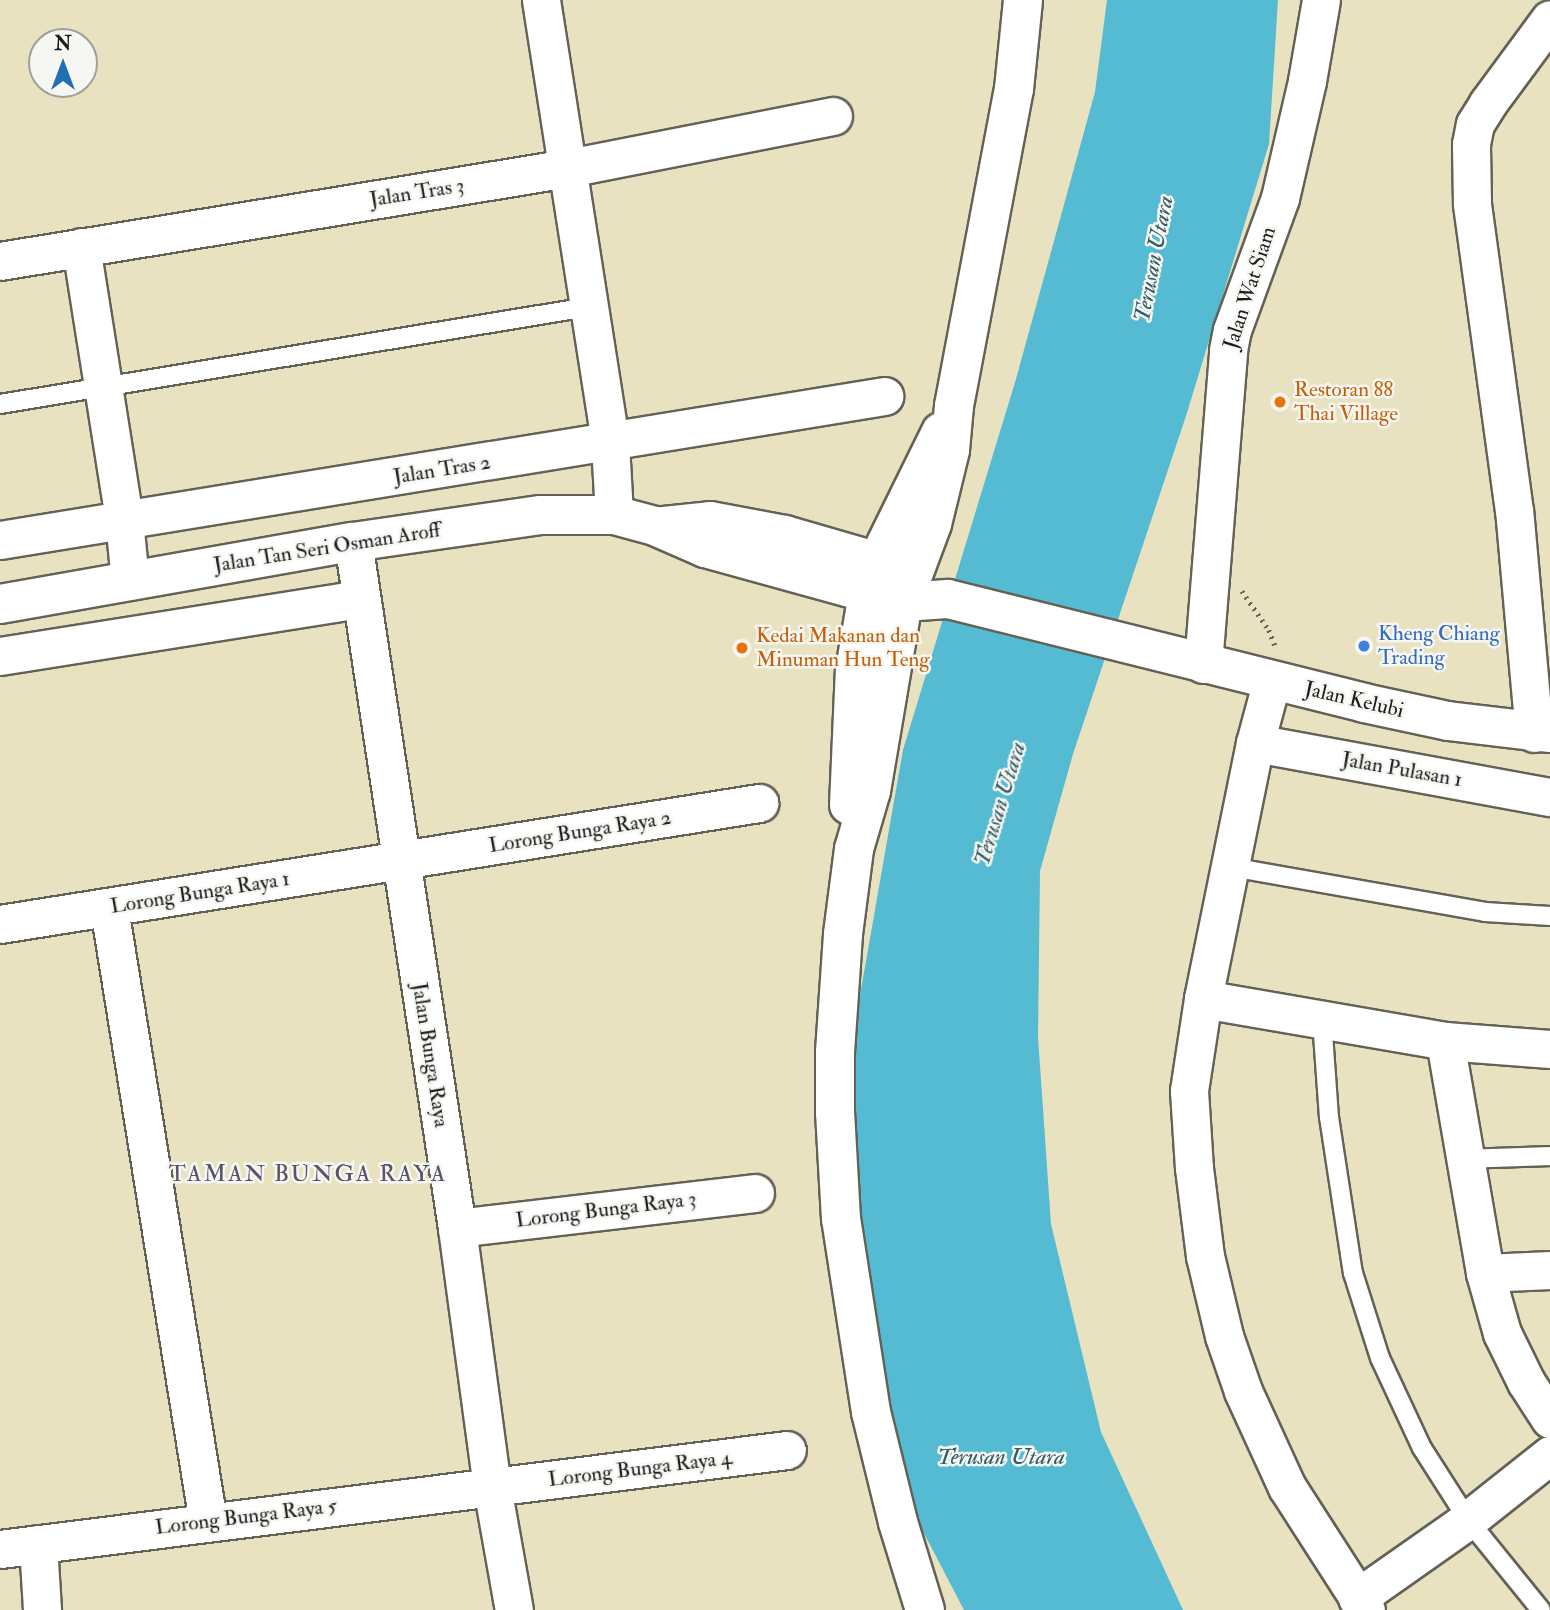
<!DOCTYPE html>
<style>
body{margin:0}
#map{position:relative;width:1550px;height:1610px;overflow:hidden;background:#e9e2c1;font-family:"IM FELL Double Pica",serif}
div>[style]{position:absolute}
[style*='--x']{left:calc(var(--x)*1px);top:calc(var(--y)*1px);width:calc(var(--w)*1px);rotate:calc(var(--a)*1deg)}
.water>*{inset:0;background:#54bbd2}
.path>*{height:4.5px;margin-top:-2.25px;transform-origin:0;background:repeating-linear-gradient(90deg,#646156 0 2px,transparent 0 7px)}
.roads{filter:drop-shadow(2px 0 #646156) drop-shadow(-2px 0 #646156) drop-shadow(0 2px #646156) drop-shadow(0 -2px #646156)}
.lane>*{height:18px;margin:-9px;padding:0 9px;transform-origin:9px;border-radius:9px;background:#fff}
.street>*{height:37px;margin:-18.5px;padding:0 18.5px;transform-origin:18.5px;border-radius:18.5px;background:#fff}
.secondary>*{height:38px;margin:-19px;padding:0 19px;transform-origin:19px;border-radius:19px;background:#fff}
.dots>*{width:19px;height:19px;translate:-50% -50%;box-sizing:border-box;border:4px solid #f6f6f2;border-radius:50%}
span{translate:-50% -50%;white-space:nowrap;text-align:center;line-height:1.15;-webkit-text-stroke:5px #f6f6f2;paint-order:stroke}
.street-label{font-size:21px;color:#1c1c1c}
.food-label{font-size:21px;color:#c56008}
.left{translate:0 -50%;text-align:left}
.shop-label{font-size:21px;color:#366cbe}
.water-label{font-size:23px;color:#325c65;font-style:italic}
.neighbourhood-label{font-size:23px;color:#595269;letter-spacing:2px}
.north{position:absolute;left:28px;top:28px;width:70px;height:70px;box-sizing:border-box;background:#f6f6f2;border:2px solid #9f9f9c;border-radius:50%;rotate:0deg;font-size:19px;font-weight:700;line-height:28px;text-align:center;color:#1c1c1c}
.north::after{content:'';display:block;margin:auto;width:24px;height:32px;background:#1f6fb2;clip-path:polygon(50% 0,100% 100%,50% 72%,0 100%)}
</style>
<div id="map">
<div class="water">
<i style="clip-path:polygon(1107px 0,1278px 0,1269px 144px,1186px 416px,1073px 754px,1040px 871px,1038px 1037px,1051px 1224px,1101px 1432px,1183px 1610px,964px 1610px,902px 1491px,859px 1245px,852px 1041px,903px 750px,1016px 379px,1095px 92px)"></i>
</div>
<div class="path">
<i style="--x:1242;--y:591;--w:47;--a:55.3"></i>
<i style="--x:1269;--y:630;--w:17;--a:69"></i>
</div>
<div class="roads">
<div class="lane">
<i style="--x:0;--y:404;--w:596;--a:-9.37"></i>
<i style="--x:1231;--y:867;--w:258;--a:10"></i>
<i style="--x:1485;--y:912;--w:65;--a:3.5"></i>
<i style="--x:1322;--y:1020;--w:97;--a:85.9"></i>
<i style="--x:1329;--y:1117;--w:158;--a:81.3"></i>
<i style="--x:1353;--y:1273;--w:89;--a:72.4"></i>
<i style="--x:1380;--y:1358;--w:99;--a:65"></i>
<i style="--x:1422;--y:1448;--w:85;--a:57.4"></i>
<i style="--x:1468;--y:1520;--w:116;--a:51"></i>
<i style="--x:1464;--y:1159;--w:86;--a:-2"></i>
</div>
<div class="street">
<i style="--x:541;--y:0;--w:448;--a:81.1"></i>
<i style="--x:610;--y:443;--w:72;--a:86.8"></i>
<i style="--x:81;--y:247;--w:276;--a:81"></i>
<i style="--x:124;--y:520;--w:61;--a:84.4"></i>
<i style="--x:0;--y:261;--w:576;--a:-9.3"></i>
<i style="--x:568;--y:168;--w:270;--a:-11.1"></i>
<i style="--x:0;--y:540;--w:896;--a:-9.25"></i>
<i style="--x:353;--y:542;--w:694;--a:81.38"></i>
<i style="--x:457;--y:1228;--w:261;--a:82.3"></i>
<i style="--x:492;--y:1487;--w:125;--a:79.9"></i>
<i style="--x:0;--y:656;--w:364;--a:-9"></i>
<i style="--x:1203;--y:664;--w:315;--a:-85.4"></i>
<i style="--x:1228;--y:350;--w:20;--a:-79"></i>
<i style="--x:1232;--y:330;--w:140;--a:-70"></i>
<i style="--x:1280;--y:198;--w:120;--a:-77"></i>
<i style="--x:1307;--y:81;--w:82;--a:-80.2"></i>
<i style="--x:1272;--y:680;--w:65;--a:105.1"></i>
<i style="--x:1255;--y:743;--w:261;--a:101.5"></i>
<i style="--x:1203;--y:999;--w:93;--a:98.7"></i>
<i style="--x:1189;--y:1091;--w:77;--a:86.3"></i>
<i style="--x:1194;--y:1168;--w:89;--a:82.9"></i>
<i style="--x:1205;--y:1256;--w:82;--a:76.6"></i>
<i style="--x:1224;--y:1336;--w:58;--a:70.9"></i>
<i style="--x:1243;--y:1391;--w:106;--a:65.4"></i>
<i style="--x:1287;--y:1487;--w:146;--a:57.3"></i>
<i style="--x:1534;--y:733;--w:223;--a:-95.1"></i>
<i style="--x:1514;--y:511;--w:311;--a:-97.8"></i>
<i style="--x:1472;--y:203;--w:59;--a:-91"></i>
<i style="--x:1471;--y:144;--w:20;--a:-79"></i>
<i style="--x:1475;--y:124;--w:25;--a:-58"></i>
<i style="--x:1488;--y:103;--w:104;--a:-53.6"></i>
<i style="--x:1255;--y:743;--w:300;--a:10.4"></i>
<i style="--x:109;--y:908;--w:622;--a:80.84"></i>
<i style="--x:0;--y:924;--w:769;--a:-9.06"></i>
<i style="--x:1203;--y:999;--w:246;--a:9.8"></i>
<i style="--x:1445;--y:1041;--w:105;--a:4.4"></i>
<i style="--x:1445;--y:1041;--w:235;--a:80.2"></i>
<i style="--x:1485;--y:1273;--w:62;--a:74.2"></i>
<i style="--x:1502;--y:1333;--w:55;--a:63.9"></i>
<i style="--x:1526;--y:1382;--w:44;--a:57"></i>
<i style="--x:457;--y:1228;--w:300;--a:-6.7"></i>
<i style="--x:1485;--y:1273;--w:65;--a:-2.6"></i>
<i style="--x:38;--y:1544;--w:66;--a:86.5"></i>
<i style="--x:0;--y:1549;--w:793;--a:-7.17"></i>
<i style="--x:1357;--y:1598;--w:136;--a:-35.1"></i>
<i style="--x:1468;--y:1520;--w:105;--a:-38.4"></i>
</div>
<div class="secondary">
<i style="--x:664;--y:526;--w:46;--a:-6.2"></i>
<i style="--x:710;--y:521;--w:76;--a:10.6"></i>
<i style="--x:785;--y:535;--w:122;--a:16.2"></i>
<i style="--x:0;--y:604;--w:358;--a:-10"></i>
<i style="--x:353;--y:542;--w:190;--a:-8.2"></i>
<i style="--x:541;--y:515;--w:73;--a:0"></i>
<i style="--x:614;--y:515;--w:42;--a:15"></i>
<i style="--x:655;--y:526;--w:55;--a:23.7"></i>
<i style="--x:705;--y:548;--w:169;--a:15.4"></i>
<i style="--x:868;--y:593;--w:36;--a:14"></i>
<i style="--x:903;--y:602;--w:45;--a:-3.8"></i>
<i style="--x:948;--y:599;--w:429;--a:14"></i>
<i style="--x:1364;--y:703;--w:86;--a:12.1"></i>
<i style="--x:1448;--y:721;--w:103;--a:6.7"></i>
<i style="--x:849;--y:805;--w:135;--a:-87.5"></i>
<i style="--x:855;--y:670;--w:78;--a:-80.4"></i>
<i style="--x:868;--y:593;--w:32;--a:-74"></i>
<i style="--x:877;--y:562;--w:145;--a:-63.8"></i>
<i style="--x:925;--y:1610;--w:92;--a:-107.1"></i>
<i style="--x:898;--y:1522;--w:113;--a:-103.8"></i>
<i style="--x:871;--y:1412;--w:195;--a:-98.8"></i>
<i style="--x:841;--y:1219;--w:106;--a:-93.2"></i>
<i style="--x:835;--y:1113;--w:61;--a:-90"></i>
<i style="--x:835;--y:1052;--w:118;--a:-86.1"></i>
<i style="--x:843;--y:934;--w:86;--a:-82.6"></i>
<i style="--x:854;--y:849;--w:60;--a:-73.7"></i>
<i style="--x:871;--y:791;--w:192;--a:-80.4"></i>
<i style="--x:903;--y:602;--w:83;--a:-69.6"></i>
<i style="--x:932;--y:524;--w:76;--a:-76.3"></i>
<i style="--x:950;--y:450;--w:44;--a:-84.8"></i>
<i style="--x:954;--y:406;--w:323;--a:-79.3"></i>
<i style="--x:1014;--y:89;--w:89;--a:-84.2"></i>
</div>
</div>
<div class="dots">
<i style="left:1280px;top:402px;background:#e8710a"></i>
<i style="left:1364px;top:646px;background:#3f7fe0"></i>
<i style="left:742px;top:648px;background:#e8710a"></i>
</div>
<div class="street-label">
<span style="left:417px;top:193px;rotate:-9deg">Jalan Tras 3</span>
<span style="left:1250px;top:288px;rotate:-72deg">Jalan Wat Siam</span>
<span style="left:442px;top:470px;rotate:-9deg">Jalan Tras 2</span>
<span style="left:327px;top:548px;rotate:-9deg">Jalan Tan Seri Osman Aroff</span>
<span style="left:1354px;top:700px;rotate:13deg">Jalan Kelubi</span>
<span style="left:1402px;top:770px;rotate:10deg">Jalan Pulasan 1</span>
<span style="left:580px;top:832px;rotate:-9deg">Lorong Bunga Raya 2</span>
<span style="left:200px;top:893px;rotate:-9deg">Lorong Bunga Raya 1</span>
<span style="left:430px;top:1055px;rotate:81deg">Jalan Bunga Raya</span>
<span style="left:606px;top:1210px;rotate:-7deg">Lorong Bunga Raya 3</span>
<span style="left:640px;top:1469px;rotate:-7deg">Lorong Bunga Raya 4</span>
<span style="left:246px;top:1517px;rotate:-7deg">Lorong Bunga Raya 5</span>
</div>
<div class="food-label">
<span class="left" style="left:1294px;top:402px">Restoran 88<br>Thai Village</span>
<span class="left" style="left:756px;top:648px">Kedai Makanan dan<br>Minuman Hun Teng</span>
</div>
<div class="shop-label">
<span class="left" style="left:1378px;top:646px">Kheng Chiang<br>Trading</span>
</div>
<div class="water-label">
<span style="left:1154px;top:259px;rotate:-79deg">Terusan Utara</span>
<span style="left:1000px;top:804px;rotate:-73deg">Terusan Utara</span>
<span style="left:1001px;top:1457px">Terusan Utara</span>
</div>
<div class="neighbourhood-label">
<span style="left:308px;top:1174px">TAMAN BUNGA RAYA</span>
</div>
<div class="north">N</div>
</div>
